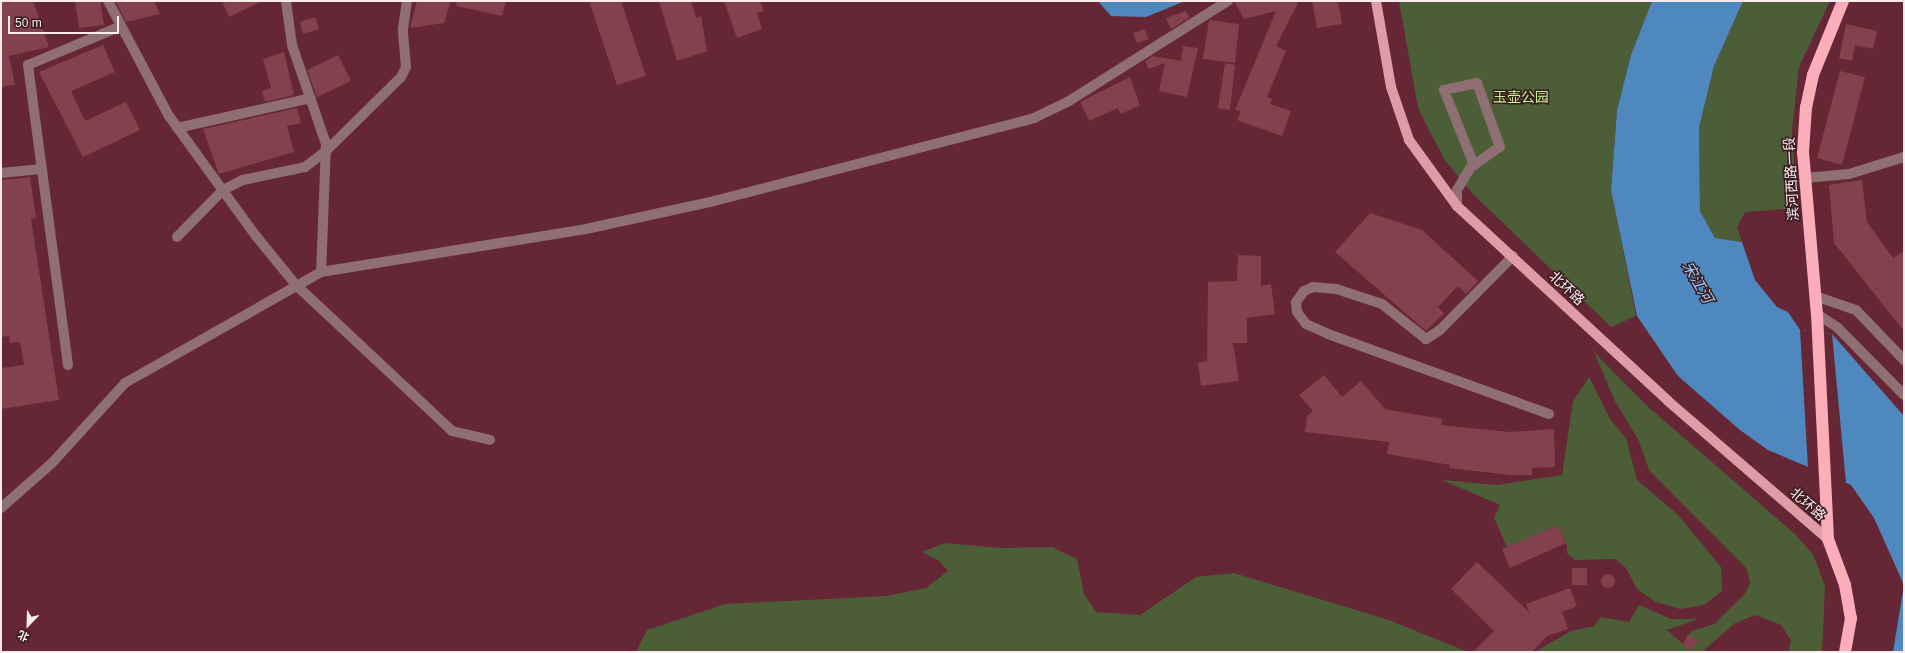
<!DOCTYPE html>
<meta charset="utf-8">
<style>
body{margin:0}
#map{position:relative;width:1905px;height:653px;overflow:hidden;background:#652635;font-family:Helvetica,"Noto Sans SC",sans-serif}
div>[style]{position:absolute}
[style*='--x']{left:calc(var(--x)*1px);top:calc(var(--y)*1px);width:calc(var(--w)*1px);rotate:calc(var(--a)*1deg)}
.green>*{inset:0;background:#4c5e37}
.water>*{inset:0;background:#4e88bf}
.pier>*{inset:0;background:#652635}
.building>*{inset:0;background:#83414e}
.round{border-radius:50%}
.minor>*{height:10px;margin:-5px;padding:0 5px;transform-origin:5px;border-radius:5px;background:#8f6f73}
.major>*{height:10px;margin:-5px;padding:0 5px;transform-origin:5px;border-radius:5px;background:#dd9ca6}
.highway>*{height:12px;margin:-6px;padding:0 6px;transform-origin:6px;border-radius:6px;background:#fbaeba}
span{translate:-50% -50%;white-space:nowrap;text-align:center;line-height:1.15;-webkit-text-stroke:3px #381b21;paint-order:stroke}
.park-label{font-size:14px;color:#c5f18f}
.street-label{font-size:14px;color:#fcebed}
.water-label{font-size:15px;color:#9fcdfa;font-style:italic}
.frame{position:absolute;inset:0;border:2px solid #fcebed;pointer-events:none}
.north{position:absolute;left:8px;top:605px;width:40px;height:40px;-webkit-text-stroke:3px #381b21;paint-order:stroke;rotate:203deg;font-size:11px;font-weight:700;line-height:16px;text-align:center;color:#fcebed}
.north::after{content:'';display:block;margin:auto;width:14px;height:18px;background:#fcebed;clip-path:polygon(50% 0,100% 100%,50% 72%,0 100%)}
.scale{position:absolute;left:8px;top:16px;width:111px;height:18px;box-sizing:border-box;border:2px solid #fcebed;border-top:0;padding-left:5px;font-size:12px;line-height:14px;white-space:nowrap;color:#fcebed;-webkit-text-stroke:3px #381b21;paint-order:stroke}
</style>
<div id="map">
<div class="green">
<i style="clip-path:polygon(1399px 1px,1652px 1px,1631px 55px,1617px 110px,1611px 189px,1636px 316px,1611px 327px,1474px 195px,1444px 159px,1418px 108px)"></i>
<i style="clip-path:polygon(1743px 1px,1830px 1px,1799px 67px,1792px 130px,1796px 208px,1745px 212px,1737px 227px,1742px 242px,1715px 238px,1700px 211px,1699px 128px,1714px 66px)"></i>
<i style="clip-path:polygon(1594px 352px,1646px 405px,1796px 535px,1814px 556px,1825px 587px,1822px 652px,1788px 652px,1791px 640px,1781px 625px,1755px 615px,1735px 623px,1702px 652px,1535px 652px,1571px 631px,1594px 626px,1601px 617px,1629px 622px,1639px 605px,1671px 619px,1698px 619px,1667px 630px,1691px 651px,1688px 635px,1692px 631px,1714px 624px,1745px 594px,1750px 583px,1747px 569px,1649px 470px,1639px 441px,1615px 401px)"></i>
<i style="clip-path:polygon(1589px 377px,1610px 419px,1626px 438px,1637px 480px,1677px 514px,1721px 567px,1722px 591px,1704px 605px,1680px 609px,1656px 602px,1637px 589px,1626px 568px,1615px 559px,1575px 560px,1567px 553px,1567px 545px,1558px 525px,1507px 547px,1494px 518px,1500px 505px,1442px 480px,1497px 485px,1562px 475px,1573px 401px)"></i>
<i style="clip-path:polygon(945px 543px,1000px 548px,1052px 547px,1077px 559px,1084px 594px,1096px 612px,1140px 615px,1196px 577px,1234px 573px,1389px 620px,1468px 652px,636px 652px,647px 630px,725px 604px,886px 596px,926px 588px,948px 571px,939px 561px,922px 552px)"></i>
</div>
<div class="water">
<i style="clip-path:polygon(1098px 1px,1185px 1px,1146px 17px,1111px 16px)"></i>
<i style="clip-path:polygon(1652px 1px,1743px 1px,1714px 66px,1699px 128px,1700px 211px,1715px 238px,1742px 242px,1755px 280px,1777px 307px,1788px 312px,1800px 330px,1832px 334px,1904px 416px,1904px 585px,1874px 518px,1851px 485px,1768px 450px,1740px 430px,1678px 376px,1637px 316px,1611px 190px,1617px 110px,1631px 55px)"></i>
<i style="clip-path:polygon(1904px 585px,1904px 652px,1893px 652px)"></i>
</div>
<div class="pier">
<i style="clip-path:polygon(1800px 330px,1832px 334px,1846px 483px,1808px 468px)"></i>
</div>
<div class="building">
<i style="clip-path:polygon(1px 1px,33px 1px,49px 47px,9px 56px,15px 85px,1px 87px)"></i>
<i style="clip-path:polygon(75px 1px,100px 1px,104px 25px,79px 28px)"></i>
<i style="clip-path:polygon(115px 1px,154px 1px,160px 14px,126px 22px)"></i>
<i style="clip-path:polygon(222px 1px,262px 1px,229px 17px)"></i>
<i style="clip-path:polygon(417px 1px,451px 1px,444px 23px,410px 28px)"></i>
<i style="clip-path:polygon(457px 1px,506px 1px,502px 16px,456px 6px)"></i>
<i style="clip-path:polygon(589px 1px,621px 1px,646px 76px,617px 85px)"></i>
<i style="clip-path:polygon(659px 1px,691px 1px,696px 18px,701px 16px,707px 51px,677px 61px)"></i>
<i style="clip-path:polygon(724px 1px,760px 1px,764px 11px,757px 13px,762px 29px,737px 38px)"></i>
<i style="clip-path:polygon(1234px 1px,1299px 1px,1276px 46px,1286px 51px,1267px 97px,1272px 99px,1270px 104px,1291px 111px,1282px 136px,1237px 120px,1241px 111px,1235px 110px,1276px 11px,1244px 19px)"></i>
<i style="clip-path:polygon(1312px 1px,1338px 1px,1342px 24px,1317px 28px)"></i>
<i style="clip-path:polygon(1186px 11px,1189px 18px,1171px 29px,1166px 18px)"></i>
<i style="clip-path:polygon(315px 17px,319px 29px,303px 34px,300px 22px)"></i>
<i style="clip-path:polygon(1209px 20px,1239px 24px,1235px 63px,1203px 59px)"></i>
<i style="clip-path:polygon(1846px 24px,1877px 31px,1873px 49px,1855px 45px,1852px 61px,1839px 58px)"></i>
<i style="clip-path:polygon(1144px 29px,1149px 39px,1137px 43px,1133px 33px)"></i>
<i style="clip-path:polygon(103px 45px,115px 72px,71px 91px,85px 121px,126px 102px,140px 130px,83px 157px,39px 72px)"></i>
<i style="clip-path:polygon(1183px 46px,1198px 48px,1187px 97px,1159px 91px,1165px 63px,1149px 69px,1145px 61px,1153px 56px,1181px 61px)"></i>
<i style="clip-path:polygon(284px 52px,294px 95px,265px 102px,262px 91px,271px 88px,263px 59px)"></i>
<i style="clip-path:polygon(338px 55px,351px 81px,317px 97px,307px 70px)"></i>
<i style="clip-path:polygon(1225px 63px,1235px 65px,1230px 110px,1218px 108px)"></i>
<i style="clip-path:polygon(1840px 71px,1865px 77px,1842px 165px,1817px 158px)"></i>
<i style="clip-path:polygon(1130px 77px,1140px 105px,1121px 114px,1118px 108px,1089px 121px,1080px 102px)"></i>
<i style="clip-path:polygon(297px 108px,301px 123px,287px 126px,294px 152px,219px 174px,203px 129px)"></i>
<i style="clip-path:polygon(30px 177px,36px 218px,31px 219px,59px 400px,1px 409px,1px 368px,24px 365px,20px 342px,10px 343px,9px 336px,1px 337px,1px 180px)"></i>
<i style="clip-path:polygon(1862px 180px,1867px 222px,1893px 258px,1904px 251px,1904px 331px,1834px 243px,1829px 185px)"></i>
<i style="clip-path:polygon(1370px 213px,1422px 230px,1478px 281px,1466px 294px,1458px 286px,1438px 307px,1444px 313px,1426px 331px,1335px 252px)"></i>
<i style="clip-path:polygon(1238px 255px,1261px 256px,1261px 286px,1271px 284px,1275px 314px,1247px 318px,1247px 343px,1233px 343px,1239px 381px,1201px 386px,1198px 363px,1207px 361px,1208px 282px,1237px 281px)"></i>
<i style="clip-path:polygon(1324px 375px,1342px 397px,1361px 381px,1385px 409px,1442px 419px,1441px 425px,1510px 432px,1554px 429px,1555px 467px,1532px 468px,1532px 475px,1511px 475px,1449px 468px,1450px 465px,1387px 454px,1389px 442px,1305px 432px,1307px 416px,1313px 411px,1299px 395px)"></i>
<i style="clip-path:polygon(1558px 525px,1566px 543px,1510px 568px,1502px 549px)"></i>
<i style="clip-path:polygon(1477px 562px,1530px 613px,1526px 604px,1570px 588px,1577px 606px,1562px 612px,1568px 629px,1547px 636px,1532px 652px,1473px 652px,1494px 631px,1451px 589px)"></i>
<i style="clip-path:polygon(1572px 568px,1587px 568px,1587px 585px,1572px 585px)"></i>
<i class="round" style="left:1601px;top:574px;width:14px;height:14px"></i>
<i style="clip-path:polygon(1688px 635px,1698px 641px,1691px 651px,1682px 645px)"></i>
</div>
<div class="minor">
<i style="--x:108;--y:1;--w:130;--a:62.1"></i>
<i style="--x:169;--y:116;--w:148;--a:54.1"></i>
<i style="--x:256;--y:236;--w:63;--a:50.8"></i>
<i style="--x:296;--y:285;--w:214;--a:43.1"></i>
<i style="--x:452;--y:431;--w:39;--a:13"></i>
<i style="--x:286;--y:1;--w:44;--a:82.2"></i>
<i style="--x:292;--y:45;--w:105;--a:71"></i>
<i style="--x:326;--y:144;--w:128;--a:92.2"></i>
<i style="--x:177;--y:128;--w:137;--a:-12.6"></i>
<i style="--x:1;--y:173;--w:40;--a:-5.7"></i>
<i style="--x:1805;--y:178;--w:44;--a:-5.2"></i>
<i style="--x:1849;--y:174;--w:58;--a:-17.2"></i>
<i style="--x:1457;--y:206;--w:16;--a:-90"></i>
<i style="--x:1457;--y:190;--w:27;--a:-59"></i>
<i style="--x:1471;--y:167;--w:35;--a:-35"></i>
<i style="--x:1500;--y:147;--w:68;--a:-109.8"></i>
<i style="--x:1477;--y:83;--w:34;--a:168"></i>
<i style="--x:1444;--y:90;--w:81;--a:68.2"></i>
<i style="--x:177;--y:237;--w:66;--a:-45.6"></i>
<i style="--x:223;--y:190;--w:22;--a:-27"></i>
<i style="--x:243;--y:180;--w:63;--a:-11.8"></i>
<i style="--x:305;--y:167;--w:26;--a:-37"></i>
<i style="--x:326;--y:151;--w:105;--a:-44.6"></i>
<i style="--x:401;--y:77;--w:11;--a:-63"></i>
<i style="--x:406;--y:67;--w:38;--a:-95"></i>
<i style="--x:403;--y:29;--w:28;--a:-82"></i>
<i style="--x:1513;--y:256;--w:104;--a:134.6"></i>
<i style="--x:1440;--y:330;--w:17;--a:147"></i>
<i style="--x:1426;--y:339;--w:56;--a:-141.5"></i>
<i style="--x:1382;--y:304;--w:48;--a:-161.9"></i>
<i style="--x:1336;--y:289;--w:23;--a:-175"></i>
<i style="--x:1313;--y:287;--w:10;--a:156"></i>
<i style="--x:1304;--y:291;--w:14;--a:126"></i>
<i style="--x:1296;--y:302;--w:10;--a:84"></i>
<i style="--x:1297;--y:312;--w:15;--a:53"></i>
<i style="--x:1306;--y:324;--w:24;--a:24"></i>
<i style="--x:1328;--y:334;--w:235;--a:19.9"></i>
<i style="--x:1815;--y:296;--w:43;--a:18.9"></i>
<i style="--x:1856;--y:310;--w:69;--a:46.2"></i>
<i style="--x:1817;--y:314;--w:24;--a:33"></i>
<i style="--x:1837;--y:327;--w:95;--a:45.4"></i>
<i style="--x:68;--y:365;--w:303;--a:-97.6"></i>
<i style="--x:28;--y:65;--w:99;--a:-22.7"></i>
<i style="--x:1;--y:508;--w:68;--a:-41.4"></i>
<i style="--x:52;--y:463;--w:108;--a:-47.6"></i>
<i style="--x:125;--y:383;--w:225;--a:-29.5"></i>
<i style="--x:321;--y:272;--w:268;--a:-9.2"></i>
<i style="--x:586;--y:229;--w:131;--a:-12.3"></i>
<i style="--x:714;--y:201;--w:331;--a:-14.5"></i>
<i style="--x:1034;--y:118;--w:39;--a:-26"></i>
<i style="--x:1069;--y:101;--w:188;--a:-32.2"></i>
</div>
<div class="major">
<i style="--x:1376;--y:1;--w:87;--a:80.1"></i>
<i style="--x:1391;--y:87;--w:56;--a:71.2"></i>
<i style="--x:1409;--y:140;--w:82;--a:54"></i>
<i style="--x:1457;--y:206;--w:287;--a:42.7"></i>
<i style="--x:1668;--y:401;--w:211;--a:40.8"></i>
</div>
<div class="highway">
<i style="--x:1843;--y:1;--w:80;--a:112.1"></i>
<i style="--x:1813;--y:75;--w:33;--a:102"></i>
<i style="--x:1806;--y:107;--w:45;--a:93.8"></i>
<i style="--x:1803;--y:152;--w:163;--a:85.1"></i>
<i style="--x:1817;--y:314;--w:225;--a:87.2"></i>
<i style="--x:1828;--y:539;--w:49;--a:69.7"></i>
<i style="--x:1845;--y:585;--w:34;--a:80"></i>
<i style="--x:1851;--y:618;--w:35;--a:100"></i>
</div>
<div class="park-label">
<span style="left:1521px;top:97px">玉壶公园</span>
</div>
<div class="street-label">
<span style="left:1791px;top:179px;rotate:-93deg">滨河西路一段</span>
<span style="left:1567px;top:288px;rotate:43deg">北环路</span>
<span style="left:1808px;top:504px;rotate:41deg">北环路</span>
</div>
<div class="water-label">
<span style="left:1698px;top:282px;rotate:60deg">宋江河</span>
</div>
<div class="frame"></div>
<div class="north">北</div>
<div class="scale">50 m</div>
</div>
